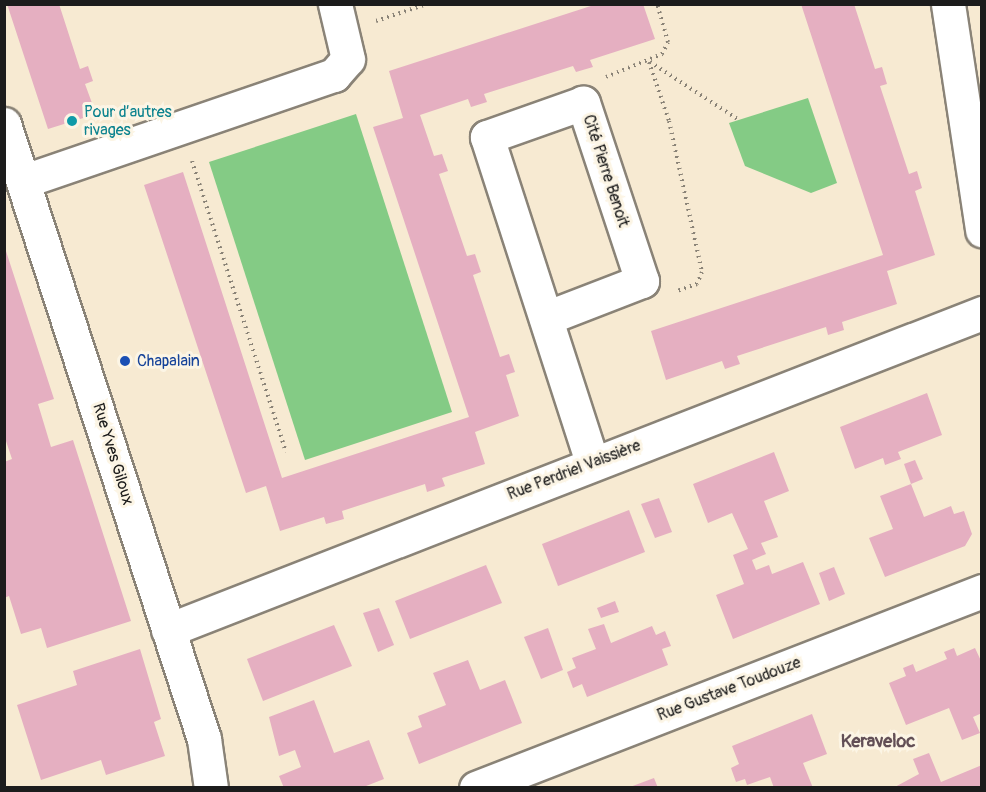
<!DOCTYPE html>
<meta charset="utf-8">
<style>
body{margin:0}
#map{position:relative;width:986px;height:792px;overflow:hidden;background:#f7ead2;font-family:Pangolin,sans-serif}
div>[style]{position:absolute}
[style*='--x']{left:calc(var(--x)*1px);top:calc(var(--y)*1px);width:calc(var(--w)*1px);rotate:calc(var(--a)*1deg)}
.green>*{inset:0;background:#84cb85}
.building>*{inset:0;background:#e5afc1}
.path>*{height:4px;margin-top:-2px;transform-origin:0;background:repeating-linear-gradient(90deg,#8a8377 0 1.5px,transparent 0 6px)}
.roads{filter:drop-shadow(2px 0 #8a8377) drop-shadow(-2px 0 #8a8377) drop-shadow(0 2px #8a8377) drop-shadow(0 -2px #8a8377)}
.minor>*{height:33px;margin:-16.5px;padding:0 16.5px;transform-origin:16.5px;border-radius:16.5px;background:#fff}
.dots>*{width:16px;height:16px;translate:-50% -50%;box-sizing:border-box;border:3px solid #fcf5e5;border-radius:50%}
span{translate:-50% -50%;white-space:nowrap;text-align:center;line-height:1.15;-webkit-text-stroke:6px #fcf5e5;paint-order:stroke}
.culture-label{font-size:16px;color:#0d838f}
.left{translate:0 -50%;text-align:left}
.street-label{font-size:16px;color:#1c1c1c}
.transit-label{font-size:16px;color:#164399}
.neighbourhood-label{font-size:18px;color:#624f56;font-weight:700}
.frame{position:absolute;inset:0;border:6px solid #1c1c1c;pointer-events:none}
</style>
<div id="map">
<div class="green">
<i style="clip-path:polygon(808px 98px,837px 183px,811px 193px,745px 166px,729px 123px)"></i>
<i style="clip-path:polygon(356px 114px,452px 412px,305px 460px,209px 162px)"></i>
</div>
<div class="building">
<i style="clip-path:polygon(7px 4px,59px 4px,80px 69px,88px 66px,93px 81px,85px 84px,96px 114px,48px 129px)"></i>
<i style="clip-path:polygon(597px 4px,643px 4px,655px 39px,590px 60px,593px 67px,576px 72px,573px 66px,484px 94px,487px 102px,471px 107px,468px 99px,420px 115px,434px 156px,442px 154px,448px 171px,439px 174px,467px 256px,475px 254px,481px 272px,473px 275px,500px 357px,509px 354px,515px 372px,506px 375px,519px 416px,475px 432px,485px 464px,442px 478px,445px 486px,427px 492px,425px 484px,342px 511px,344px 519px,326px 524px,324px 517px,280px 531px,266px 486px,246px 493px,144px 185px,183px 172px,282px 478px,469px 417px,373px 127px,403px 118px,389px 71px)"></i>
<i style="clip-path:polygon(801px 4px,854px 4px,875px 69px,882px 67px,887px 84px,880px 86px,909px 174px,917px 171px,922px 188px,915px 191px,935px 255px,887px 271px,897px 304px,842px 322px,844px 330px,828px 335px,826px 327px,737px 356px,740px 364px,725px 369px,722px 361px,666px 380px,651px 331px,883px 255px)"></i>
<i style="clip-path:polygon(5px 248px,54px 399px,38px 404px,51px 447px,73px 440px,131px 621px,47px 648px,41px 628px,21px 634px,9px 596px,4px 598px,4px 462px,12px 459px,4px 435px)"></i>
<i style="clip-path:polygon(927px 393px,942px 435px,898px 452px,901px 459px,885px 465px,883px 458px,855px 469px,840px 427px)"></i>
<i style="clip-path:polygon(774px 452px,789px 491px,764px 501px,778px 537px,761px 543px,766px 554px,752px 560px,756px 570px,769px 565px,772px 574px,803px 562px,820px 604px,733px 639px,716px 595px,744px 584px,733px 555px,748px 549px,732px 513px,708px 523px,693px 484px)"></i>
<i style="clip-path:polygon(915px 460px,923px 479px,911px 484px,904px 464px)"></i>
<i style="clip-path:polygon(911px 484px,924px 517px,951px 506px,954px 514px,964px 511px,972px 534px,965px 546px,885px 577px,869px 538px,893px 529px,880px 496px)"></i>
<i style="clip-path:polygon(659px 498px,672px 532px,655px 538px,641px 504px)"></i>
<i style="clip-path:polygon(629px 510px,645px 552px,558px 586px,542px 544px)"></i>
<i style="clip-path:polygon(486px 565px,502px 603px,410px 639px,395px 601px)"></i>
<i style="clip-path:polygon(834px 567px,845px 594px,829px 601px,819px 573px)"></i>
<i style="clip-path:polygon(615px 601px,619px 612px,601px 618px,597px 608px)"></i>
<i style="clip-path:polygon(379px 608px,394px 645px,378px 652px,363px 613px)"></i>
<i style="clip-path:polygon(604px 624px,611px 643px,652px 626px,656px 635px,665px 631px,671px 646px,662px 649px,668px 665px,587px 697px,582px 684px,573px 688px,567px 672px,576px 668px,572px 658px,596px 649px,588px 629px)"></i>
<i style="clip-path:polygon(334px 625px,352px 666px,263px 701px,247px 659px)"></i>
<i style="clip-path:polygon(548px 628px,563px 670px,541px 679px,524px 637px)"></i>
<i style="clip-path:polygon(954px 648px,957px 656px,975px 648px,982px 663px,982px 713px,973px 717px,980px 733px,962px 740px,949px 708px,906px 725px,889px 683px,906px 676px,903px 668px,913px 664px,916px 672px,947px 659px,944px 652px)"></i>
<i style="clip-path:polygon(140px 649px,161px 719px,154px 722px,165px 756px,106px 775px,101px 760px,41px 780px,17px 705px,77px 685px,73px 671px)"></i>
<i style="clip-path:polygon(468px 660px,480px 690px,505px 680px,522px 723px,419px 764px,407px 733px,422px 727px,418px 716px,446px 705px,433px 673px)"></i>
<i style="clip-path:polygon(314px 700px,334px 753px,369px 740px,384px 779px,361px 788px,284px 788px,279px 776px,301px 767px,295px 750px,279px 756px,269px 717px)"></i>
<i style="clip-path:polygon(812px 714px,827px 754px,803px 763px,813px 788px,774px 788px,770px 777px,747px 785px,745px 779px,736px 782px,731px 768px,739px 764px,732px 746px)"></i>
<i style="clip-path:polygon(929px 753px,941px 782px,982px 765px,982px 788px,893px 788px,919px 774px,913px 759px)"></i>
<i style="clip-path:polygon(654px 778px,658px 788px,630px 788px,630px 787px)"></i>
</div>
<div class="path">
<i style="--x:376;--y:21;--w:54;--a:-18.4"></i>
<i style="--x:649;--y:62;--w:62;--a:71.3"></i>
<i style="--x:669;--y:121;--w:155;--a:77.7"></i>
<i style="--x:702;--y:272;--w:13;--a:113"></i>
<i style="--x:697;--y:284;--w:21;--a:161"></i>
<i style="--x:650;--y:62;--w:106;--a:33.1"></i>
<i style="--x:606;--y:77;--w:61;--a:-22.3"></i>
<i style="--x:662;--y:54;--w:13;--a:-63"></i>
<i style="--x:668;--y:42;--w:40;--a:-106"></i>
<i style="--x:192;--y:161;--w:306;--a:72.1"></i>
</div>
<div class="roads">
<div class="minor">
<i style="--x:948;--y:4;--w:229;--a:81.4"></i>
<i style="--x:4;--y:124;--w:647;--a:71.99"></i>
<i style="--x:204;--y:739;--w:49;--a:81.9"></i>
<i style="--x:24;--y:181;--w:328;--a:-18.9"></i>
<i style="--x:334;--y:75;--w:21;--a:-49"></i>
<i style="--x:348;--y:59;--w:57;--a:-103.3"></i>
<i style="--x:546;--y:318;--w:103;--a:-21.1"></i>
<i style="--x:642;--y:281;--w:188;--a:-108.3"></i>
<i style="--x:583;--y:103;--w:102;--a:160.5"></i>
<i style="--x:487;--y:137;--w:342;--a:72.1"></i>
<i style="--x:168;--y:630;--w:874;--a:-21.28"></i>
<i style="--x:476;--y:788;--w:543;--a:-21.27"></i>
</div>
</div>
<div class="dots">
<i style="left:72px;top:121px;background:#0f9aa8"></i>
<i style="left:125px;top:361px;background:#1a4fb4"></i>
</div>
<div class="culture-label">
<span class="left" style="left:84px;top:121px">Pour d’autres<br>rivages</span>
</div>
<div class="street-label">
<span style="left:606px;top:171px;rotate:72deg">Cité Pierre Benoit</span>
<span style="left:113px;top:454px;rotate:73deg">Rue Yves Giloux</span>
<span style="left:574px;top:470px;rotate:-21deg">Rue Perdriel Vaissière</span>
<span style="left:729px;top:689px;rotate:-21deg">Rue Gustave Toudouze</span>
</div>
<div class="transit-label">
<span class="left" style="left:137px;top:361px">Chapalain</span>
</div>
<div class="neighbourhood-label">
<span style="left:878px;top:742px">Keraveloc</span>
</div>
<div class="frame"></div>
</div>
